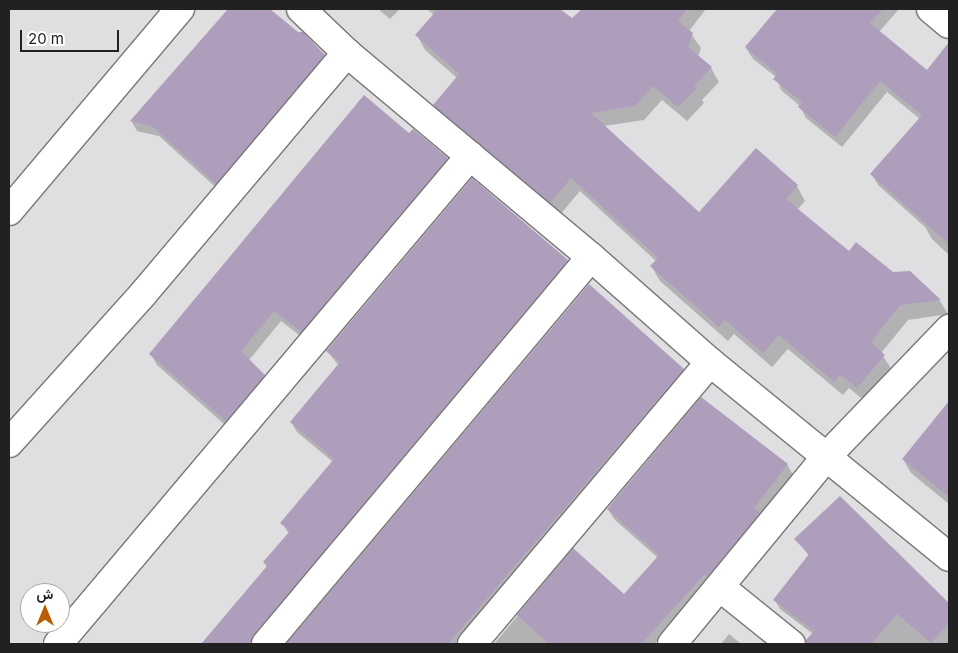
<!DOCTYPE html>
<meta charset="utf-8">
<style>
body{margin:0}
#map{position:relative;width:958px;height:653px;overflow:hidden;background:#dfdfe1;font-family:Inter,Vazirmatn,sans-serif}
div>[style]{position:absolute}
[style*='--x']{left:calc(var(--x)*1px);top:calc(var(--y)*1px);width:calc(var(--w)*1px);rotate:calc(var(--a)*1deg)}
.shadow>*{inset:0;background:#0003}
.building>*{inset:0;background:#ae9ebb}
.roads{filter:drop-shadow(1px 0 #78787a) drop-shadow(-1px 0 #78787a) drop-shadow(0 1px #78787a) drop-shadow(0 -1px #78787a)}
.street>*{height:28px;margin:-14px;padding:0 14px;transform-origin:14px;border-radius:14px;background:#fff}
span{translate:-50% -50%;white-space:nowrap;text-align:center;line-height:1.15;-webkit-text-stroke:4.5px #fff;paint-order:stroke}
.frame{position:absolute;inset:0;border:10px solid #212122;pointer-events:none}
.north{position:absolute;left:20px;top:583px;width:50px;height:50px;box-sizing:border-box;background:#fff;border:1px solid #a6a6a7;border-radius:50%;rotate:0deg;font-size:14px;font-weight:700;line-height:20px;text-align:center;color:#212122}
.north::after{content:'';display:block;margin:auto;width:18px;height:22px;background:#b95d05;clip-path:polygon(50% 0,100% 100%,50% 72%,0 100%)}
.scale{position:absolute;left:20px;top:30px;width:99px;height:22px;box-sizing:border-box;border:2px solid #212122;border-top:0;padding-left:6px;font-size:15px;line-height:18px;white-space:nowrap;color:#212122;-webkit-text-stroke:4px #fff;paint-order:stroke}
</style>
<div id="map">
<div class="shadow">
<i style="clip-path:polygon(229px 9px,268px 9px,324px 56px,329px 66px,222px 193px,159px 136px,137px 131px,132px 122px)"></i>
<i style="clip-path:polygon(378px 9px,400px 9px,390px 19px)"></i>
<i style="clip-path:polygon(427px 9px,558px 9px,572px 20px,584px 9px,706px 9px,689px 31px,701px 48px,698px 57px,711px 68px,719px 82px,702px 100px,704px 103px,687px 121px,662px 100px,644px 120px,604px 126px,699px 213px,756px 150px,797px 186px,805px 201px,797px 210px,849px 252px,892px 273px,910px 273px,940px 301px,948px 314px,908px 320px,881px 353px,892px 370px,866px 402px,849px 388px,843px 395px,788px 349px,772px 367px,734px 334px,728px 341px,660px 281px,652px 267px,656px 261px,580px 191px,559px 216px,443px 119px,435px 105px,457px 78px,425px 50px,417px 35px,434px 15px)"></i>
<i style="clip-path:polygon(781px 9px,899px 9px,879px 32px,927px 72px,944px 51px,949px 56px,949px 255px,932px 239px,925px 227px,878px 185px,872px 174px,920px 119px,887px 92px,842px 147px,806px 118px,800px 106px,781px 90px,776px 77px,753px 59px,746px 48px)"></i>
<i style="clip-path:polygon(409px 135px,447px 159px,454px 170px,308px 342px,281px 321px,249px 360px,270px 387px,233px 432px,157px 365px,151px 354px)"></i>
<i style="clip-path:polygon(567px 261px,573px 271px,259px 644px,203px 644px,267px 567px,264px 562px,289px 534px,282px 523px,333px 462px,297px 432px,291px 422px,339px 366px,327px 351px)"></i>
<i style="clip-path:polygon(589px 286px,683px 370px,689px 380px,465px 644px,288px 644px)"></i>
<i style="clip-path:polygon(949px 405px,949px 504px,911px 473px,903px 459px)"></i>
<i style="clip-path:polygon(787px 464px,793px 475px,655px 644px,494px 644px,573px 550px,625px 595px,658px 558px,614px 519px,608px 509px)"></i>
<i style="clip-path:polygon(796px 539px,889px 548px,891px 546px,949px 605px,949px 644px,812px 644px,813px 634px,780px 609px,775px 600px,809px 556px)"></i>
<i style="clip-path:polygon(729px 634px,741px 644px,721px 644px)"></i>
</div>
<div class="building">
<i style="clip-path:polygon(228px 9px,270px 9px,298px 32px,303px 32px,325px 55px,216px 184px,152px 126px,130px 121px)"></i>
<i style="clip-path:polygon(438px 9px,560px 9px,572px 18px,582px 9px,687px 9px,678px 21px,693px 33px,688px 47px,712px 67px,694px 86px,697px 88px,678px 107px,653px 86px,635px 106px,591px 113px,699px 212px,756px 148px,798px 185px,786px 199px,849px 251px,856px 242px,893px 272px,910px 271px,941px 300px,900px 305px,871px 342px,885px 355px,857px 388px,840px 374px,834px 382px,779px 335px,763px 353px,725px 320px,719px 327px,650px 266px,658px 258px,571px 178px,550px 203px,433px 105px,459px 74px,415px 35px)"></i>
<i style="clip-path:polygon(777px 9px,883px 9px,870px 23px,927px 70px,949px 42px,949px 244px,870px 174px,922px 115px,880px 81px,835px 137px,798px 107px,802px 102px,773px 79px,777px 74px,745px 47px)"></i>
<i style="clip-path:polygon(364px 95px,409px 133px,413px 129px,448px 158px,301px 332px,274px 311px,241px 351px,265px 375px,226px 421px,149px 354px)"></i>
<i style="clip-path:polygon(472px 178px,568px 260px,254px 634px,251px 644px,201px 644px,267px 566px,263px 562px,290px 531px,280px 523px,334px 459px,290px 422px,340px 362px,326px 351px)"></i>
<i style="clip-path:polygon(589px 284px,684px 369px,448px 644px,286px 644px)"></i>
<i style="clip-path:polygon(701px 397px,788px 464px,754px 508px,760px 513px,707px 577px,704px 575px,641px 644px,549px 644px,517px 615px,573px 548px,624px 594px,659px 555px,607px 509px)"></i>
<i style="clip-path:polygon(949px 401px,949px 497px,902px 459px)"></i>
<i style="clip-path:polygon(840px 496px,949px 603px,949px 623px,931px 643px,897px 614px,871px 644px,806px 644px,806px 640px,814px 631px,773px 600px,809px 554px,794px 539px)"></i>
</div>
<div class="roads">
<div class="street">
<i style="--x:301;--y:9;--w:64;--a:43.7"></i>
<i style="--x:347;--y:53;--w:318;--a:39.9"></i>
<i style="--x:591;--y:257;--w:159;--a:41.4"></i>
<i style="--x:710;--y:362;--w:308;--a:39.2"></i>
<i style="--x:931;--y:9;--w:23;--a:40"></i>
<i style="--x:9;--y:211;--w:265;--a:-49.8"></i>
<i style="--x:9;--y:443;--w:200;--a:-48"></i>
<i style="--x:143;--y:294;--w:316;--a:-49.8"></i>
<i style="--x:720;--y:587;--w:91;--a:38.8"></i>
<i style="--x:58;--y:644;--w:639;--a:-49.83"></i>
<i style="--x:266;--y:644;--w:505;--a:-49.98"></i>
<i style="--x:472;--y:644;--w:369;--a:-49.8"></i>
<i style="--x:672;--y:644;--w:242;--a:-50.5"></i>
<i style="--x:826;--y:457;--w:178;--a:-46.1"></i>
</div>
</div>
<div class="frame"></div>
<div class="north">ش</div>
<div class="scale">20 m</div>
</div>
